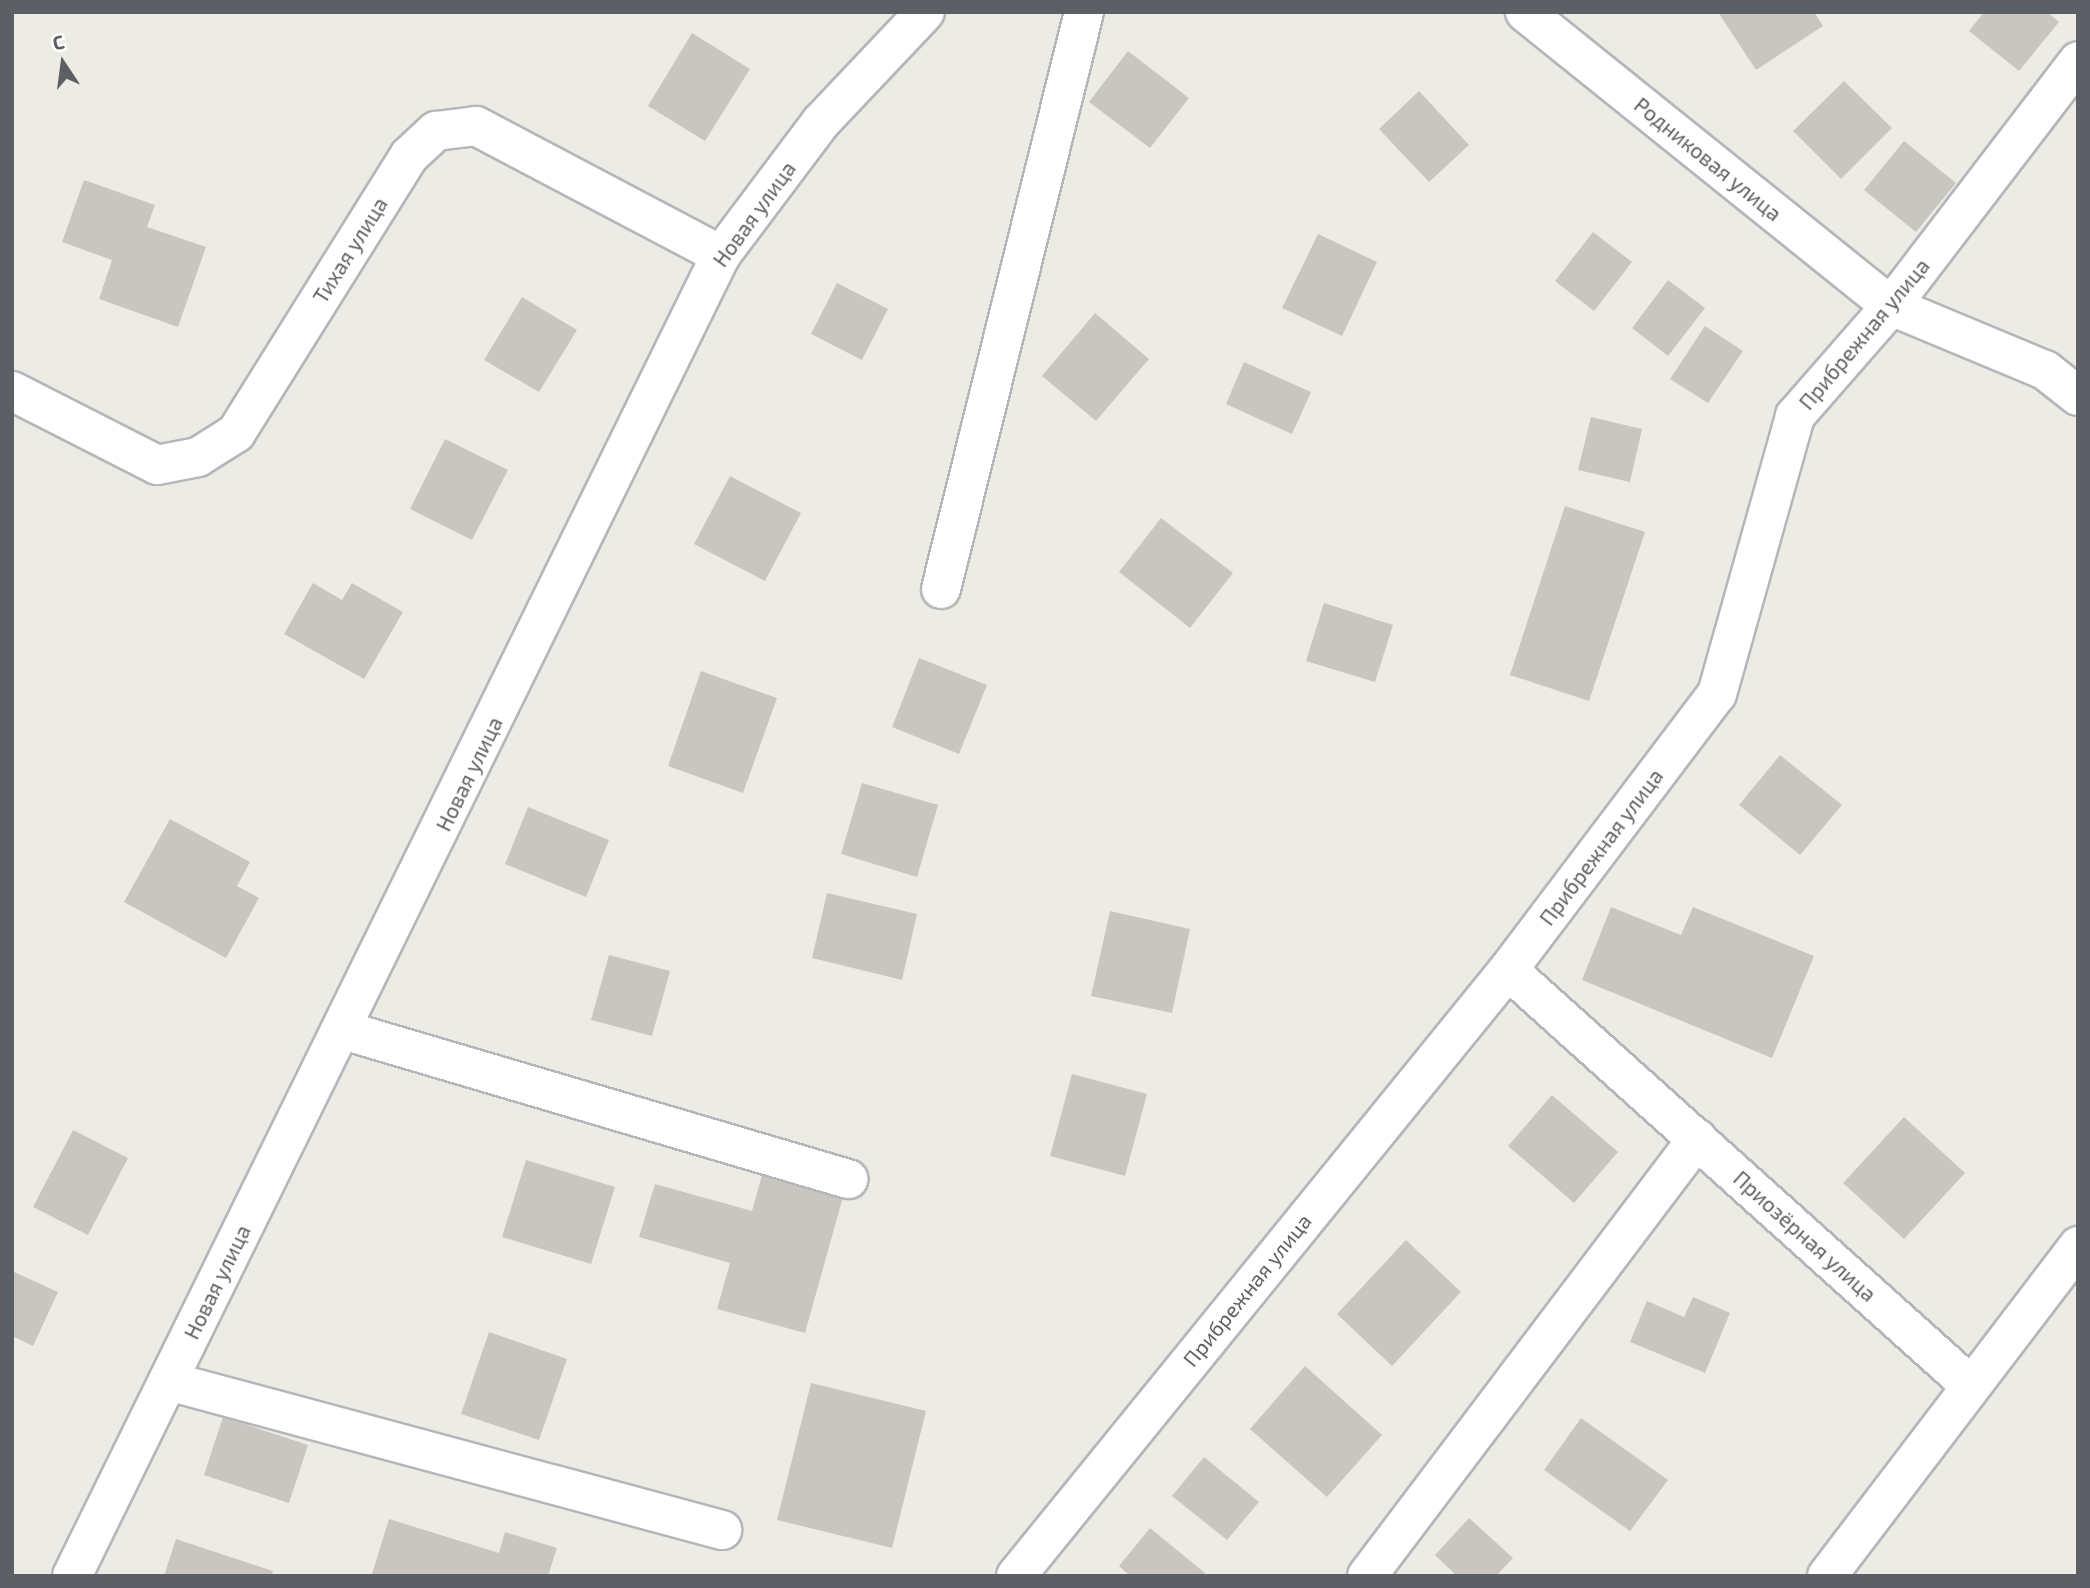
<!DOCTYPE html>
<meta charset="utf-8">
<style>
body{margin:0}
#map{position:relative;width:2090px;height:1588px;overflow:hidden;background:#edece4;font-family:"Exo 2",sans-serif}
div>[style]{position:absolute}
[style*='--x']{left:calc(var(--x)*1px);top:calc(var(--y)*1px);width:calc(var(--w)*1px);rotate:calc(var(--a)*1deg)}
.building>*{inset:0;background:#c9c6c1}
.roads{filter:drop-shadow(2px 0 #b4b6ba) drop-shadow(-2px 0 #b4b6ba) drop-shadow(0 2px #b4b6ba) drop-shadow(0 -2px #b4b6ba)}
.minor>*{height:38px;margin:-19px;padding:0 19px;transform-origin:19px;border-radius:19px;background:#fff}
span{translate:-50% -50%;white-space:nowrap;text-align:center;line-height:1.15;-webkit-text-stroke:5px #fff;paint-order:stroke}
.street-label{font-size:21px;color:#5c5f63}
.frame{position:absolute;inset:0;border:14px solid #5c5f63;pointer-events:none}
.north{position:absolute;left:28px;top:28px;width:70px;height:70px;-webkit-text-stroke:5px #fff;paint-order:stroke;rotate:347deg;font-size:19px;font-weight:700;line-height:28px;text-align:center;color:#5c5f63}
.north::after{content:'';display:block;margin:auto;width:24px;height:32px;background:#5c5f63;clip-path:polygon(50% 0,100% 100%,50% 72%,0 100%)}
</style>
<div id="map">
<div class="building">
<i style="clip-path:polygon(1718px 12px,1814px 12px,1823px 26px,1756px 70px)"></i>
<i style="clip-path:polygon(1984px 12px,2047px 12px,2059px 22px,2019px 71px,1969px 31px)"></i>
<i style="clip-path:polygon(692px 33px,750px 69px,705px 141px,648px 106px)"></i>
<i style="clip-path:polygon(1128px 51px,1189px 98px,1150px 148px,1089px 102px)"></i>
<i style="clip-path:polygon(1844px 81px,1892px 128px,1841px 179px,1793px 131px)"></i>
<i style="clip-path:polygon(1419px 91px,1469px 145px,1429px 182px,1379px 129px)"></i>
<i style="clip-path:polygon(1904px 141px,1956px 183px,1916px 232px,1864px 190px)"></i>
<i style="clip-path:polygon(84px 180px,155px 205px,147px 227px,206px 247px,178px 327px,99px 299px,112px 260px,62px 242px)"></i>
<i style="clip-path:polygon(1593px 232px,1632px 262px,1594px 311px,1555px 281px)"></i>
<i style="clip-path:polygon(1318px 234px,1377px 262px,1342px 336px,1282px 308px)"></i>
<i style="clip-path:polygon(1668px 280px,1705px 308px,1668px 356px,1632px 328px)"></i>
<i style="clip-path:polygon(837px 283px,888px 309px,862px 360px,811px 334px)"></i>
<i style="clip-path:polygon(522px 297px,577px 330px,539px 392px,484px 360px)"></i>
<i style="clip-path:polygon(1095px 313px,1149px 359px,1096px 421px,1042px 376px)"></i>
<i style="clip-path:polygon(1705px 326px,1743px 351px,1708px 403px,1670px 379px)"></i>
<i style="clip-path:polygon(1244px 362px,1311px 392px,1292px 434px,1226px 404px)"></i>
<i style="clip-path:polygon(1591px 417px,1642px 429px,1630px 482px,1578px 470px)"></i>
<i style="clip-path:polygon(445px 439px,508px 470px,472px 540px,410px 509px)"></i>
<i style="clip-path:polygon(730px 476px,801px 513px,765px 581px,694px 544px)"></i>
<i style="clip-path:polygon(1565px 506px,1645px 532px,1589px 701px,1510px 675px)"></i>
<i style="clip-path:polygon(1161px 518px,1233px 573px,1190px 628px,1119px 572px)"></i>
<i style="clip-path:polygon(313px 583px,342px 600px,352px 583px,403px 612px,364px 679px,284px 634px)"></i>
<i style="clip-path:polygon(1324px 603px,1393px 625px,1375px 682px,1306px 661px)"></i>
<i style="clip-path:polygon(919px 658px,987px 685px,959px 754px,892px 727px)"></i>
<i style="clip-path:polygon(701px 671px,777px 698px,743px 793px,668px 766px)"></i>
<i style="clip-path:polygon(1780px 755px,1842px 805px,1800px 855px,1739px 805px)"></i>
<i style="clip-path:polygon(862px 783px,938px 805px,917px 877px,841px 854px)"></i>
<i style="clip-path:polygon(528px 807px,609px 840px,586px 897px,505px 864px)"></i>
<i style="clip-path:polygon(170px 819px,250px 862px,237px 886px,259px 898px,226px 958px,124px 902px)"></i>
<i style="clip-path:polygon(827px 893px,917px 914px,902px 980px,812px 958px)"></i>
<i style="clip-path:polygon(1611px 907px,1681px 935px,1693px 907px,1814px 956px,1772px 1058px,1582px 980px)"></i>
<i style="clip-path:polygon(1110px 911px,1190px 929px,1172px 1013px,1091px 996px)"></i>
<i style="clip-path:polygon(609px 955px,670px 971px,652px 1036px,591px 1020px)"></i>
<i style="clip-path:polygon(1072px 1074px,1147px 1094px,1125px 1176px,1050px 1156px)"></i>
<i style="clip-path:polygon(1552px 1095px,1618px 1152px,1574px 1203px,1508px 1146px)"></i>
<i style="clip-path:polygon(1904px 1117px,1965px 1173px,1904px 1239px,1843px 1183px)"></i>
<i style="clip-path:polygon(73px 1130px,128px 1158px,88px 1235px,33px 1207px)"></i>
<i style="clip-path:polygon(526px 1160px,615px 1187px,591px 1264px,502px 1237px)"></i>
<i style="clip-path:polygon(762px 1175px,848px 1179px,805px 1333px,717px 1309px,730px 1263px,639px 1237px,655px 1184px,752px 1211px)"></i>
<i style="clip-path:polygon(1406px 1240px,1461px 1292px,1392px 1366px,1337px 1314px)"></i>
<i style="clip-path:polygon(12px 1271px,58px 1292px,33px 1346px,12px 1336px)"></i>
<i style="clip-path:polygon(1693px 1297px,1730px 1313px,1705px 1373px,1630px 1342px,1647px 1301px,1684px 1317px)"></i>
<i style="clip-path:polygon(489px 1332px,567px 1359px,539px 1440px,461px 1414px)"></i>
<i style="clip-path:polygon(1305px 1366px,1382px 1435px,1327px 1497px,1250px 1429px)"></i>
<i style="clip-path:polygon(811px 1383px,926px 1411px,892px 1548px,777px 1520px)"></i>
<i style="clip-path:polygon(223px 1417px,308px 1445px,289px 1503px,204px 1475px)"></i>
<i style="clip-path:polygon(1581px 1418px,1668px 1480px,1630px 1531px,1544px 1470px)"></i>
<i style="clip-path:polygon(1204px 1457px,1259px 1502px,1227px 1540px,1172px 1496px)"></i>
<i style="clip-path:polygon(1469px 1518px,1513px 1558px,1496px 1576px,1457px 1576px,1435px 1555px)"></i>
<i style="clip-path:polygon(389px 1519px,499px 1553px,505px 1532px,557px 1548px,548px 1576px,378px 1576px,372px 1574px)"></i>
<i style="clip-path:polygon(1150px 1528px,1205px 1573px,1202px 1576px,1130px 1576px,1119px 1566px)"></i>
<i style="clip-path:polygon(176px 1539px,273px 1571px,271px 1576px,164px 1576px)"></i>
</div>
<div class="roads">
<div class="minor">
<i style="--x:1525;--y:12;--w:469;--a:38.8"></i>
<i style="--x:1891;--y:306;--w:167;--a:22.6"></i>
<i style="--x:2045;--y:370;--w:42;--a:38.2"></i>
<i style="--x:12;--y:391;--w:163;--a:27"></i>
<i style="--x:157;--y:465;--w:42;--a:-11"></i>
<i style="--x:198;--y:457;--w:45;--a:-32.3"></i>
<i style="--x:236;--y:433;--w:327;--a:-58"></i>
<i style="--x:409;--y:156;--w:37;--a:-43"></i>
<i style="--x:436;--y:131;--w:40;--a:-7.1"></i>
<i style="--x:476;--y:126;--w:277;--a:27.8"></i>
<i style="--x:941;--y:589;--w:594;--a:-76.08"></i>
<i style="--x:1508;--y:970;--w:622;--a:41.94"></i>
<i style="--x:343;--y:1030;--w:527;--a:16.44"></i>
<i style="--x:168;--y:1381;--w:574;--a:15.05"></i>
<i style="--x:72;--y:1576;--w:1472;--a:-63.84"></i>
<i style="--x:721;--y:255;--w:166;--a:-53.1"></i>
<i style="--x:821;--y:122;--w:151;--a:-46.6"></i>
<i style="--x:1016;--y:1576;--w:781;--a:-50.93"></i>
<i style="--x:1508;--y:970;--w:346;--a:-52.9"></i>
<i style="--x:1717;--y:694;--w:289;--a:-74.3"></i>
<i style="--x:1795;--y:416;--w:146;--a:-48.9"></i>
<i style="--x:1891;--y:306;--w:308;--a:-52.6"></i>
<i style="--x:1367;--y:1576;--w:548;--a:-52.94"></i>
<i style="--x:1827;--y:1576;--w:415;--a:-52.7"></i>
</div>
</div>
<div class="street-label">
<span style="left:1708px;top:159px;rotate:39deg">Родниковая улица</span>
<span style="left:754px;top:214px;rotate:-54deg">Новая улица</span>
<span style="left:350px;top:250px;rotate:-58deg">Тихая улица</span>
<span style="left:1864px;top:334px;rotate:-50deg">Прибрежная улица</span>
<span style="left:469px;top:774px;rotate:-64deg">Новая улица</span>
<span style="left:1601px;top:847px;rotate:-53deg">Прибрежная улица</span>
<span style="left:1805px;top:1236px;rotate:42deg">Приозёрная улица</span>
<span style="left:217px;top:1282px;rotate:-64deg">Новая улица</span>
<span style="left:1247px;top:1290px;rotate:-51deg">Прибрежная улица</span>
</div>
<div class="frame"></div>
<div class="north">С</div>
</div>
